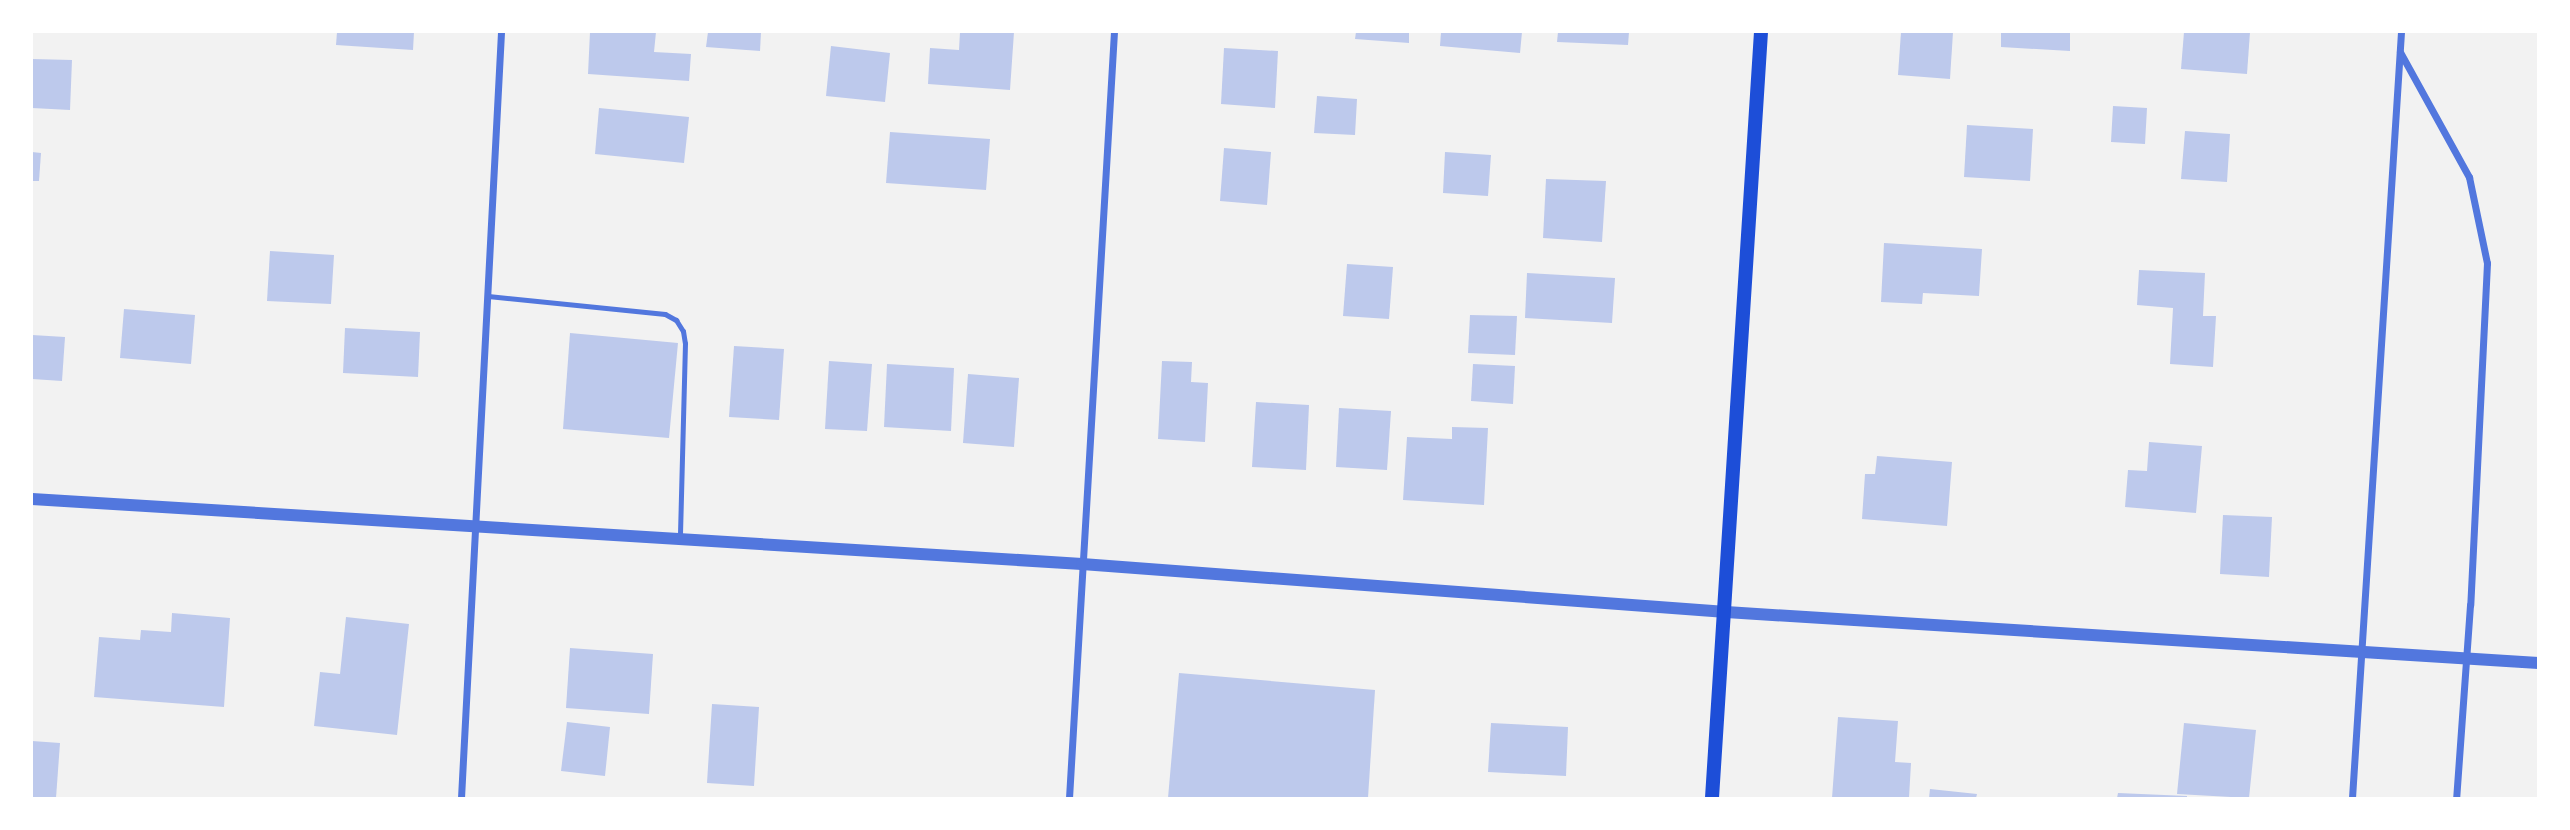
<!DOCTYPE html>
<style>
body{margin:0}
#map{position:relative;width:2570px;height:830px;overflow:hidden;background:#f2f2f2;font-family:"Zilla Slab",serif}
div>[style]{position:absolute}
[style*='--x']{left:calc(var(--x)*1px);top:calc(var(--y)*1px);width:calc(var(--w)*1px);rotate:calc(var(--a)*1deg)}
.building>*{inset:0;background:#bdc9ec}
.service>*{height:5px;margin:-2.5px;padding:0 2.5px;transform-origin:2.5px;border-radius:2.5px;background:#5277de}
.minor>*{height:7px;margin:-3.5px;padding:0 3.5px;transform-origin:3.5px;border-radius:3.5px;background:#5277de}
.tertiary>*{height:12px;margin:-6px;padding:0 6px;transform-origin:6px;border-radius:6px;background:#5277de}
.secondary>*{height:14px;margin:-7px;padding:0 7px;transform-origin:7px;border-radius:7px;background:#1d4ed8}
span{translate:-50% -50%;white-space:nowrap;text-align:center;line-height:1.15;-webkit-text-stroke:7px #fff;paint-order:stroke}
.frame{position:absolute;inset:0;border:33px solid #fff;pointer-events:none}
</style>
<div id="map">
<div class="building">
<i style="clip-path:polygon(337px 32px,414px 32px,413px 50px,336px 45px)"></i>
<i style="clip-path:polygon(590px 32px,656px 32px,654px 52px,691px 54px,689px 81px,588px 74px)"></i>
<i style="clip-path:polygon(708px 32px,761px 32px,760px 51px,706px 47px)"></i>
<i style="clip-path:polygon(960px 32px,1014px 32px,1010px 90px,928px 84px,930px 48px,959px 50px)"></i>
<i style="clip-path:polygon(1356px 32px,1409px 32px,1409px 43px,1355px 39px)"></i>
<i style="clip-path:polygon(1441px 32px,1522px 32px,1520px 53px,1440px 46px)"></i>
<i style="clip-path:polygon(1558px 32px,1629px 32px,1628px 45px,1557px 42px)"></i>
<i style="clip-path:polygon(1901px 32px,1953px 32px,1950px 79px,1898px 75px)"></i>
<i style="clip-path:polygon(2001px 32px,2070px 32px,2070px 51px,2001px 47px)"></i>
<i style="clip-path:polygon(2184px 32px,2250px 32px,2247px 74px,2181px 69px)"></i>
<i style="clip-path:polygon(831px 46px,890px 53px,885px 102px,826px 96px)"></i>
<i style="clip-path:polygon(1224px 48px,1278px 51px,1275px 108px,1221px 104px)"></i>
<i style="clip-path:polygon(32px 59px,72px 60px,70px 110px,32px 108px)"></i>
<i style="clip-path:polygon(1317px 96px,1357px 99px,1355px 135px,1314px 133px)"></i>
<i style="clip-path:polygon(2113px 106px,2147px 108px,2145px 144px,2111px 142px)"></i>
<i style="clip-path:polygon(599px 108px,689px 117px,684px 163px,595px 154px)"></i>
<i style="clip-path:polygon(1967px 125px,2033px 129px,2030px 181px,1964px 177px)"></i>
<i style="clip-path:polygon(2185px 131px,2230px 134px,2227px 182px,2181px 179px)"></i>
<i style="clip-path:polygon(890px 132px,990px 139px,986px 190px,886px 183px)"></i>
<i style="clip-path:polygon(1224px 148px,1271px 152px,1267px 205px,1220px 201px)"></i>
<i style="clip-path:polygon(32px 152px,41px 153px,39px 181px,32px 181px)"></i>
<i style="clip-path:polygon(1445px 152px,1491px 155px,1488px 196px,1443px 193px)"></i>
<i style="clip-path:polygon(1546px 179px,1606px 181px,1602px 242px,1543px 238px)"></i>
<i style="clip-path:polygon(1884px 243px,1982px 249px,1979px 296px,1923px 293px,1922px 304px,1881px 302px)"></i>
<i style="clip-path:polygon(270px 251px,334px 255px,331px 304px,267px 301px)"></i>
<i style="clip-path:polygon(1347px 264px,1393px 267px,1389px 319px,1343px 316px)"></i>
<i style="clip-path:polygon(2139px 270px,2205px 273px,2203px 316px,2216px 316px,2213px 367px,2170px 364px,2173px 308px,2137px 305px)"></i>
<i style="clip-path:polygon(1527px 273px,1615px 278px,1612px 323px,1525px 318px)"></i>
<i style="clip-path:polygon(124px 309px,195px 315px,191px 364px,120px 358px)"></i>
<i style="clip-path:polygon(1470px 315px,1517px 316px,1515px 355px,1468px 353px)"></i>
<i style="clip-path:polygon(345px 328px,420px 332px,418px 377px,343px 373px)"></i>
<i style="clip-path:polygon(570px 333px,678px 343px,669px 438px,563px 429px)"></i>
<i style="clip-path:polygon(32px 335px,65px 337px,62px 381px,32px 379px)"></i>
<i style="clip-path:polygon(734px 346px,784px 349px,779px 420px,729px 417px)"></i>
<i style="clip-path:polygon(829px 361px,872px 364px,867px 431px,825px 429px)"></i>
<i style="clip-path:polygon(1162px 361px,1192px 362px,1191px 382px,1208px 383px,1205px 442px,1158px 439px)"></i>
<i style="clip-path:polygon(887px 364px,954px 368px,951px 431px,884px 427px)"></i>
<i style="clip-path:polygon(1473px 364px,1515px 366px,1513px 404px,1471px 401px)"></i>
<i style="clip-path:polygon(968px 374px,1019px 378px,1014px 447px,963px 443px)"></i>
<i style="clip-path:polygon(1256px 402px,1309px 405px,1306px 470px,1252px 467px)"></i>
<i style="clip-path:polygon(1339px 408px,1391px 411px,1387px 470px,1336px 467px)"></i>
<i style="clip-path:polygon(1452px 427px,1488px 428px,1484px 505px,1403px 500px,1407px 437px,1452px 439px)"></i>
<i style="clip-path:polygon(2149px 442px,2202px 446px,2196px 513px,2125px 507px,2128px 470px,2147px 471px)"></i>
<i style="clip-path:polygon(1877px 456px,1952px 462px,1947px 526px,1862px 519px,1865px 474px,1875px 474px)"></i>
<i style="clip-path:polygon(2223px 515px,2272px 517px,2269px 577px,2220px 574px)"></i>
<i style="clip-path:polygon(172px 613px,230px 618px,224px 707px,94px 697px,99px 637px,140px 640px,141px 630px,171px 632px)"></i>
<i style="clip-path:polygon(346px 617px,409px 624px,397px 735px,314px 726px,320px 672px,340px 674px)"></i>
<i style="clip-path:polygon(570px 648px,653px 654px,649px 714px,566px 708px)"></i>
<i style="clip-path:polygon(1179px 673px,1375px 690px,1368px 798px,1168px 798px)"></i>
<i style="clip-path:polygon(712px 704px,759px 707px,754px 786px,707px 783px)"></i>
<i style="clip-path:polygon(1838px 717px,1898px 721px,1895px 762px,1911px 763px,1909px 798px,1832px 798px)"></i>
<i style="clip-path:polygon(567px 722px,610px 727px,605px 776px,561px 771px)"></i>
<i style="clip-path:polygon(1491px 723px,1568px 727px,1566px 776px,1488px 772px)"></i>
<i style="clip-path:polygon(2184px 723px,2256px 730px,2249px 798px,2177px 794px)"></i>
<i style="clip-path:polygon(32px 741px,60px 743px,56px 798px,32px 798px)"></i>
<i style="clip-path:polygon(1930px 789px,1977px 794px,1976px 798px,1929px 798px)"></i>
<i style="clip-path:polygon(2118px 793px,2187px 796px,2187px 798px,2117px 798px)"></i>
</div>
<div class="service">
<i style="--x:488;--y:296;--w:178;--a:5.8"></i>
<i style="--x:665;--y:314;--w:13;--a:29"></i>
<i style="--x:676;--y:320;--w:13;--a:58"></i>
<i style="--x:683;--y:331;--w:12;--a:81"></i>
<i style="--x:685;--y:343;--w:194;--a:91.5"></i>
</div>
<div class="minor">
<i style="--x:2400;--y:52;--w:143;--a:61.1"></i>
<i style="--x:2469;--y:177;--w:88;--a:78.2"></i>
<i style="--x:2487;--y:263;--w:342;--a:92.8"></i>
<i style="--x:2470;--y:605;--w:194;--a:94.1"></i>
<i style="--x:461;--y:798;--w:767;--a:-87.01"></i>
<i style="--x:1069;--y:798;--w:767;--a:-86.64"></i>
<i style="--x:2352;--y:798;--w:768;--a:-86.34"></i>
</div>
<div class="tertiary">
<i style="--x:32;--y:499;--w:1052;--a:3.54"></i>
<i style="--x:1082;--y:564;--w:646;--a:4.26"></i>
<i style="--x:1726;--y:612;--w:814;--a:3.59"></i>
</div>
<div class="secondary">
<i style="--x:1712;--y:798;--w:768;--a:-86.34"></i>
</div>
<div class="frame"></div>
</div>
